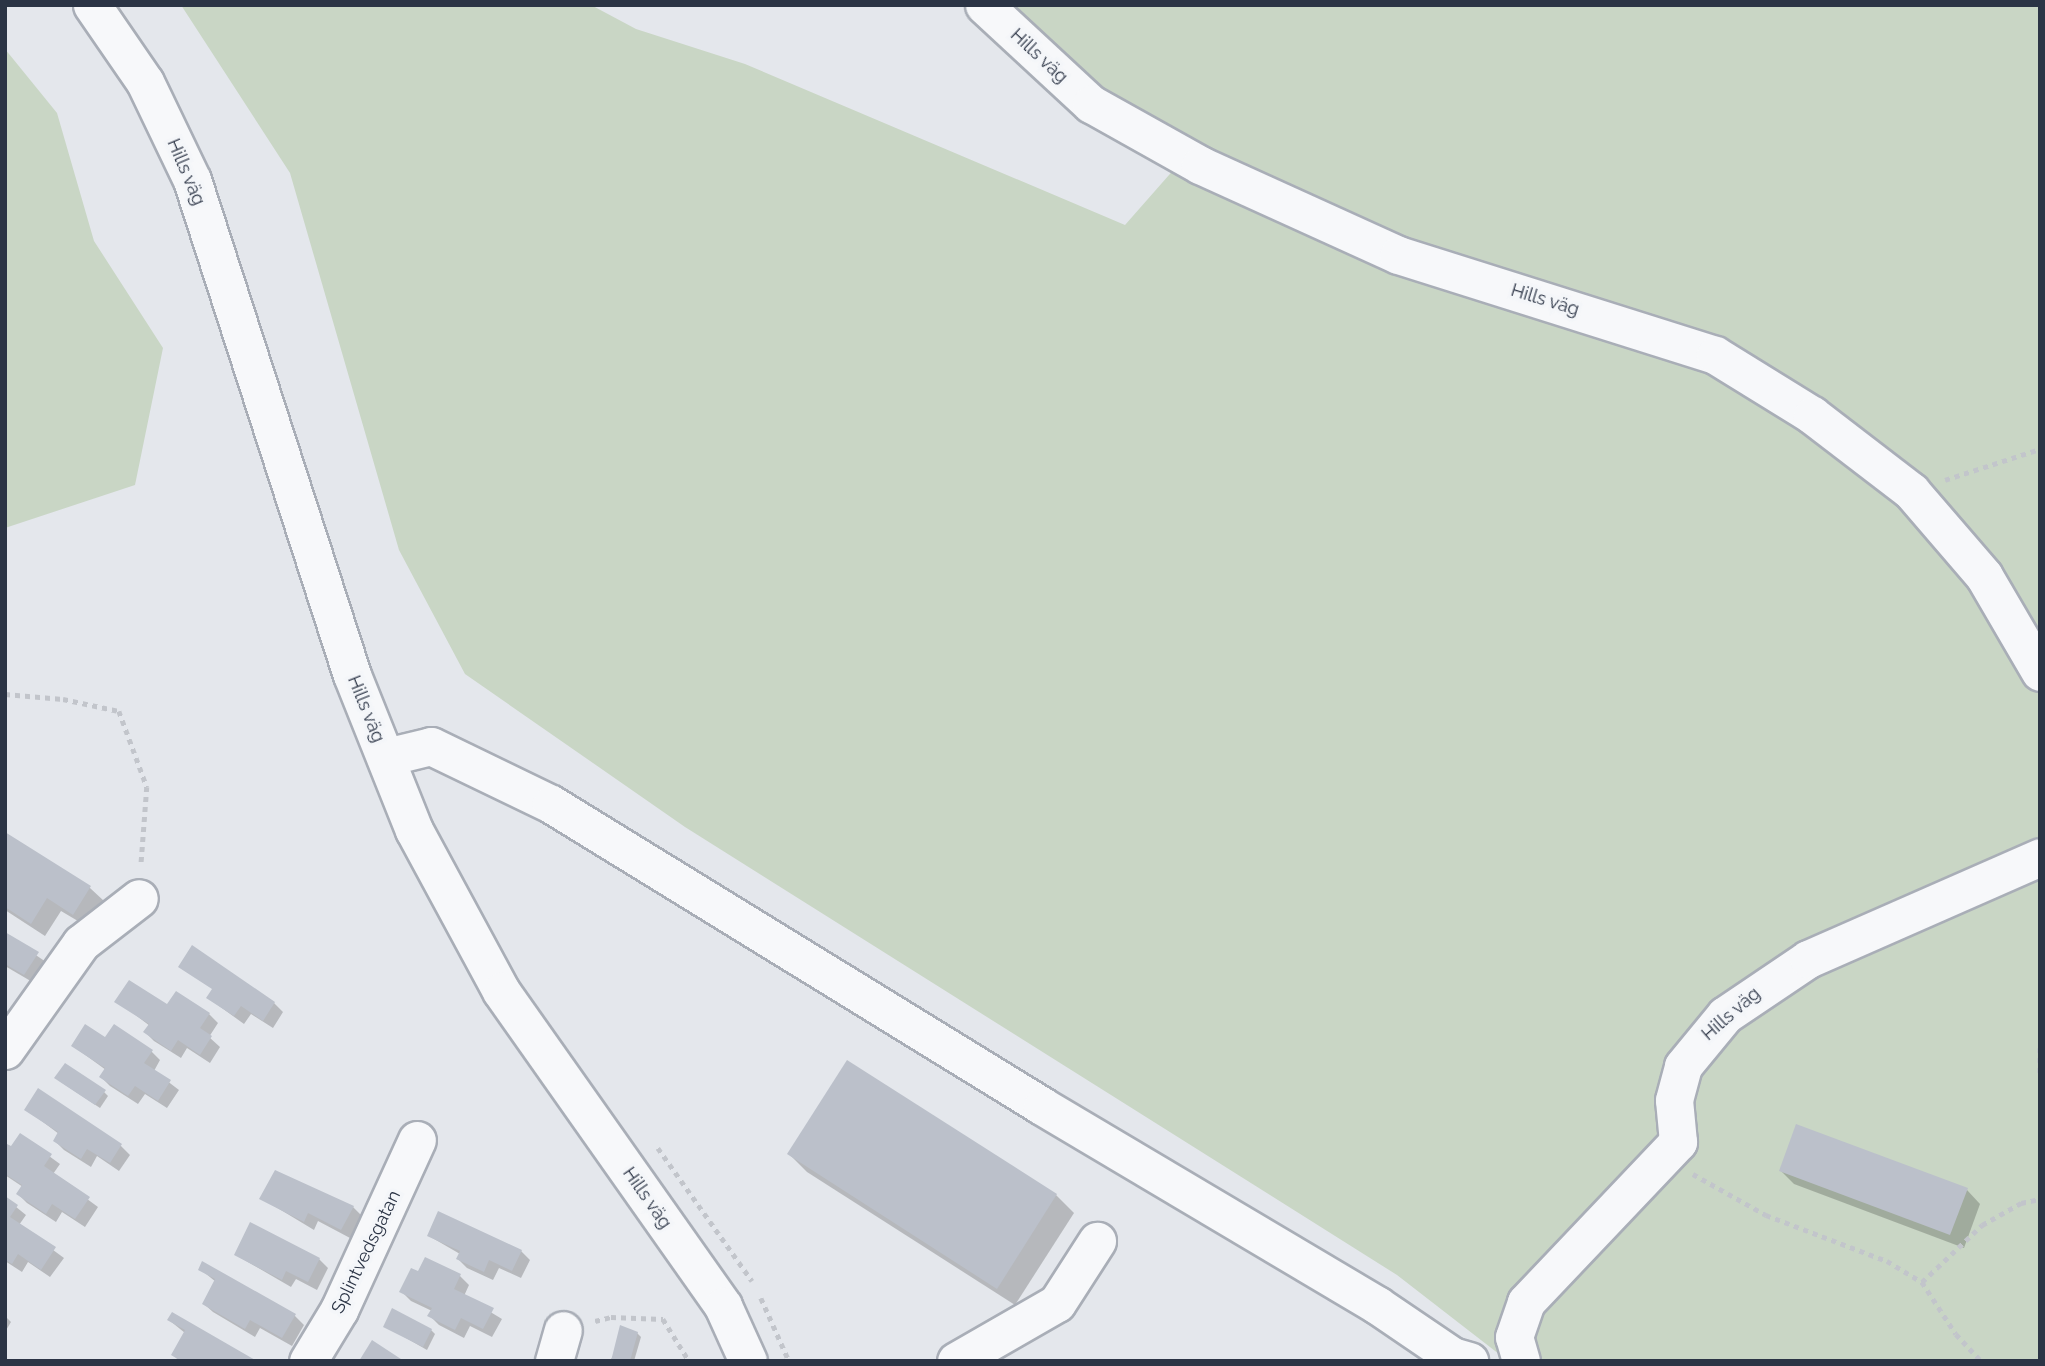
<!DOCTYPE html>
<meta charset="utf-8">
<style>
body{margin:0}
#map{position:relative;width:2045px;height:1366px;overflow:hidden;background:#e4e7ec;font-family:Raleway,sans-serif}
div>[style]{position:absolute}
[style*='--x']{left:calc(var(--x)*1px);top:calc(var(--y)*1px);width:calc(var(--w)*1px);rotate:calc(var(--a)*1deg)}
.green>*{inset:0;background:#c9d6c5}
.shadow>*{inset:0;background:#0003}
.building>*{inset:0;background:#bbc0ca}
.path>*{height:4.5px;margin-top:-2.25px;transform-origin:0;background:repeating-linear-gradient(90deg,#c2c5cb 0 5px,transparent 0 10px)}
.roads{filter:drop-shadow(2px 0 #a9aeb7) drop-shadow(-2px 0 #a9aeb7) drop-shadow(0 2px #a9aeb7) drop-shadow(0 -2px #a9aeb7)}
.minor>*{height:37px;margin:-18.5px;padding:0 18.5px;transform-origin:18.5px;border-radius:18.5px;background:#f7f8fa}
span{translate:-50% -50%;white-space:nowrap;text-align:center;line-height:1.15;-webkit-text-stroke:7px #f4f6f9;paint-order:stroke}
.street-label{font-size:18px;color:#2b3445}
.frame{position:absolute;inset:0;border:7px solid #2b3445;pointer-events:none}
</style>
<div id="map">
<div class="green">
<i style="clip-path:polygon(181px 5px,591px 5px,636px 29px,745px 64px,1125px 225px,1191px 150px,1092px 88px,996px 5px,2040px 5px,2040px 1361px,1508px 1361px,1397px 1275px,685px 827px,465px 674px,399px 550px,290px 173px)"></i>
<i style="clip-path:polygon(5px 49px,57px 113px,94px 241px,163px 348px,135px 485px,5px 528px)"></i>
</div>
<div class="shadow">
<i style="clip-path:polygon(7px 835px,90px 888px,104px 901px,88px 927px,61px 911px,45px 936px,5px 910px)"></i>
<i style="clip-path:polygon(5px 934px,46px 962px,34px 983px,5px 966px)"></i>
<i style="clip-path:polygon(180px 967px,274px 1003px,283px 1012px,273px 1028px,251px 1014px,244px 1024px,208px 998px,220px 993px)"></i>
<i style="clip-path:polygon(117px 1001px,209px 1014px,218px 1023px,209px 1037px,220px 1047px,210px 1063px,187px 1048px,181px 1058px,154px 1041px,145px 1032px,150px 1026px)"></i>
<i style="clip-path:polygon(106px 1039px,151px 1051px,160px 1060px,154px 1071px,179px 1090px,167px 1108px,145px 1094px,138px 1104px,110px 1086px,101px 1077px,106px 1070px,73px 1046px)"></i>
<i style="clip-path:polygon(61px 1082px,104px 1092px,108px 1096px,100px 1108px)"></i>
<i style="clip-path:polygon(27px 1110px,121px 1146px,130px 1155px,119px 1171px,97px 1156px,91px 1167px,64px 1150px,55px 1141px,59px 1134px)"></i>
<i style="clip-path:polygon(20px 1135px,60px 1164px,53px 1174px,98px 1207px,85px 1227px,62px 1212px,56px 1222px,27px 1203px,18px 1194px,23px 1187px,5px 1175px,5px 1145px,11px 1149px)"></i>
<i style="clip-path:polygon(789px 1154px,1056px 1195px,1074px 1213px,1015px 1305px,807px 1172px)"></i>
<i style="clip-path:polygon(1781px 1171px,1967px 1190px,1980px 1204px,1964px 1248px,1794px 1184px)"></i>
<i style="clip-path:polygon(5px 1198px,26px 1215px,19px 1225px,64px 1258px,50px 1277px,28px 1262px,22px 1272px,5px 1261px)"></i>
<i style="clip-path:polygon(261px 1198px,353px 1207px,362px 1216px,350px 1238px,318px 1221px,314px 1230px)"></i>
<i style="clip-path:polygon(429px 1236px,521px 1251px,530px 1260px,521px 1278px,499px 1268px,493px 1280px,467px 1268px,458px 1259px,460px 1254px)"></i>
<i style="clip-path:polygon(236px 1255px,319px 1259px,328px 1268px,317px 1290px,296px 1279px,291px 1287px)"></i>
<i style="clip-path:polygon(200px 1269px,295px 1316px,304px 1325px,292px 1346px,260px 1328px,255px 1337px,213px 1312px,204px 1304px,216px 1282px)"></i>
<i style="clip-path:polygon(419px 1274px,460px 1276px,469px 1285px,464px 1296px,502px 1319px,492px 1337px,470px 1326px,464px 1338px,439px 1325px,430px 1316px,432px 1311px,411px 1301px,402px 1292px)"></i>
<i style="clip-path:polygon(5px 1316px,11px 1322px,5px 1332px)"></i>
<i style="clip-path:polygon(169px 1320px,253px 1361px,179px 1361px,173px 1354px,185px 1333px)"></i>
<i style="clip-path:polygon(385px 1326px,431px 1330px,435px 1334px,427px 1350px)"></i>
<i style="clip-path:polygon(637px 1333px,641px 1337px,634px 1361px,610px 1361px,621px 1342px)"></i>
</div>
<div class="building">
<i style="clip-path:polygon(5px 832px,91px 886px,73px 915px,47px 898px,31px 924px,5px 907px)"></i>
<i style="clip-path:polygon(5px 932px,39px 952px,24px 975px,5px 964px)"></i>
<i style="clip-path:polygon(192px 945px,275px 1002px,263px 1021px,241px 1006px,234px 1016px,206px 998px,212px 989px,178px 967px)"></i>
<i style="clip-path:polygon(129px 980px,167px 1004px,176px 991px,210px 1013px,200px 1028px,212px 1036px,200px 1055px,178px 1040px,171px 1051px,143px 1032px,149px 1024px,114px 1002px)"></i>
<i style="clip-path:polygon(85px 1024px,105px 1037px,114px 1024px,153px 1050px,144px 1063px,171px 1080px,158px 1101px,135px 1086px,128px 1096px,99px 1077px,105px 1068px,71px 1046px)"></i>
<i style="clip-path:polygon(847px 1060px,1057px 1194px,997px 1289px,787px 1154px)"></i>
<i style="clip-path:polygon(65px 1063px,106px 1090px,95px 1105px,54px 1078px)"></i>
<i style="clip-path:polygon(38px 1088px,122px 1144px,110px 1163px,87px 1149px,81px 1159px,53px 1141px,58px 1132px,24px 1110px)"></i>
<i style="clip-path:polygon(1796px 1124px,1968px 1188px,1950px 1235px,1779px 1171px)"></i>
<i style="clip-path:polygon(20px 1133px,52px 1154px,44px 1166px,90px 1197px,75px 1219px,52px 1204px,46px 1214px,16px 1194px,22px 1185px,5px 1174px,5px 1143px,11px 1146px)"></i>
<i style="clip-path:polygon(275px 1170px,354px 1206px,341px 1230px,308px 1213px,304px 1222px,259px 1199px)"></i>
<i style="clip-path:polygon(5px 1196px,18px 1205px,10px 1217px,56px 1247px,41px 1270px,18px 1254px,12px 1264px,5px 1260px)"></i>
<i style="clip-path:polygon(438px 1211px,522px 1250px,512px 1271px,489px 1260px,484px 1272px,456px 1259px,460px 1251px,427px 1236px)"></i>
<i style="clip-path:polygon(250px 1222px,320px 1258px,308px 1282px,286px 1271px,282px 1280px,234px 1255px)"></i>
<i style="clip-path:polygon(425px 1257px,461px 1274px,454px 1289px,494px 1308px,483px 1329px,461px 1318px,455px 1330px,427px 1316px,432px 1308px,399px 1292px,411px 1268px,418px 1271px)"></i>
<i style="clip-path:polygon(202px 1261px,296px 1314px,282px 1338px,250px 1320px,245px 1329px,202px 1304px,215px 1279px,198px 1270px)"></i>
<i style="clip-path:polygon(392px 1308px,432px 1329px,423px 1347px,383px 1327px)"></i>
<i style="clip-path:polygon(172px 1312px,257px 1361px,181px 1361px,171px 1355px,185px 1330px,167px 1320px)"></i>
<i style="clip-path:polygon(620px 1325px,638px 1332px,630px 1361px,611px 1361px)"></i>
<i style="clip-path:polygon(372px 1340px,404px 1361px,359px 1361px)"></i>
</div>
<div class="path">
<i style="--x:1945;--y:480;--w:100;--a:-18.1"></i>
<i style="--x:5;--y:694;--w:58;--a:4.9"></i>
<i style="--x:63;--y:699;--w:57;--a:12.1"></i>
<i style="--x:119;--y:711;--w:81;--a:69.8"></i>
<i style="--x:147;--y:787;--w:79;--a:94.3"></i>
<i style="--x:2040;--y:1048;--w:26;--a:90"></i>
<i style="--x:658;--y:1148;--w:163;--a:54.7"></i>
<i style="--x:1693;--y:1174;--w:84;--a:29.3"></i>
<i style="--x:1766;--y:1215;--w:129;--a:20.8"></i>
<i style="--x:1887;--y:1261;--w:41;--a:31"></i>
<i style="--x:1922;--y:1282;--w:62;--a:56.8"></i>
<i style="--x:1956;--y:1334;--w:37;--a:47"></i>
<i style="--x:1922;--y:1282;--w:83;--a:-43.5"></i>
<i style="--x:1982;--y:1225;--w:45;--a:-29.4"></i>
<i style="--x:2021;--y:1203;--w:19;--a:-12"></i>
<i style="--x:761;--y:1298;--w:69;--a:66"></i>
<i style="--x:595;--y:1321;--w:16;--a:-14"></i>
<i style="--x:611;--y:1317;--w:52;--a:2.2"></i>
<i style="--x:663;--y:1319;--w:49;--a:58.2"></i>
</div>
<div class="roads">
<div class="minor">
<i style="--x:92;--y:5;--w:93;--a:55.5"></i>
<i style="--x:145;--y:82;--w:109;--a:64.4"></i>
<i style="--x:192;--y:180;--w:520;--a:72.09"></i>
<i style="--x:352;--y:675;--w:167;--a:68.2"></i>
<i style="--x:414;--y:830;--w:183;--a:61.6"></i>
<i style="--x:501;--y:991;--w:385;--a:54.8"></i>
<i style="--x:723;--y:1306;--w:60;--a:65.6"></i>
<i style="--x:984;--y:5;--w:146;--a:42.8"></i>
<i style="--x:1091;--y:104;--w:125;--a:29.2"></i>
<i style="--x:1200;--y:165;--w:217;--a:24.4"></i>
<i style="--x:1398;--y:255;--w:332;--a:17.5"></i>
<i style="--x:1715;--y:355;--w:114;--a:31.7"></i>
<i style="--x:1812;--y:415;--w:125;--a:37.5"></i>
<i style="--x:1911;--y:491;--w:112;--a:49.3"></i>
<i style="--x:1984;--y:576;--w:111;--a:59.7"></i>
<i style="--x:386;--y:757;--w:46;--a:-13.7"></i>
<i style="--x:431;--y:746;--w:133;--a:25.8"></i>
<i style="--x:551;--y:804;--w:576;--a:31.59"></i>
<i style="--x:1042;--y:1106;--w:390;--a:30.7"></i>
<i style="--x:1377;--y:1305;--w:91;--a:34.2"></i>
<i style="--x:1452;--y:1356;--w:18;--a:16"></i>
<i style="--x:5;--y:1050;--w:131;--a:-54.6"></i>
<i style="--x:81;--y:943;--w:73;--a:-37.8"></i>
<i style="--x:308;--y:1361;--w:60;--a:-58.7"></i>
<i style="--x:339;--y:1310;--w:187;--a:-65.4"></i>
<i style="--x:554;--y:1361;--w:32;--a:-74"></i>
<i style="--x:956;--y:1361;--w:116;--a:-29.9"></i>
<i style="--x:1057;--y:1303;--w:74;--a:-57.2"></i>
<i style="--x:1521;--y:1361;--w:25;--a:-106"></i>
<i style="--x:1514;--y:1337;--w:37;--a:-71"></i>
<i style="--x:1526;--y:1302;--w:221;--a:-46.5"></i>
<i style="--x:1678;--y:1142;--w:42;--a:-95.4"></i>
<i style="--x:1674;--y:1100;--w:35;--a:-75"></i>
<i style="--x:1683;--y:1066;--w:66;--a:-50.5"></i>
<i style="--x:1725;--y:1015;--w:100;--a:-34"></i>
<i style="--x:1808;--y:959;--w:253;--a:-23.7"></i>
</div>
</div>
<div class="street-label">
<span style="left:1039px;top:56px;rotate:43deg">Hills väg</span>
<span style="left:186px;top:172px;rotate:67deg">Hills väg</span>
<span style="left:1545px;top:300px;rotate:17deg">Hills väg</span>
<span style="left:366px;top:709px;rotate:68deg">Hills väg</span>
<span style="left:1731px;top:1014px;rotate:-41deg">Hills väg</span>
<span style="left:647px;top:1198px;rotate:55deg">Hills väg</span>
<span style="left:366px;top:1252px;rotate:-64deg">Splintvedsgatan</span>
</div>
<div class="frame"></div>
</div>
